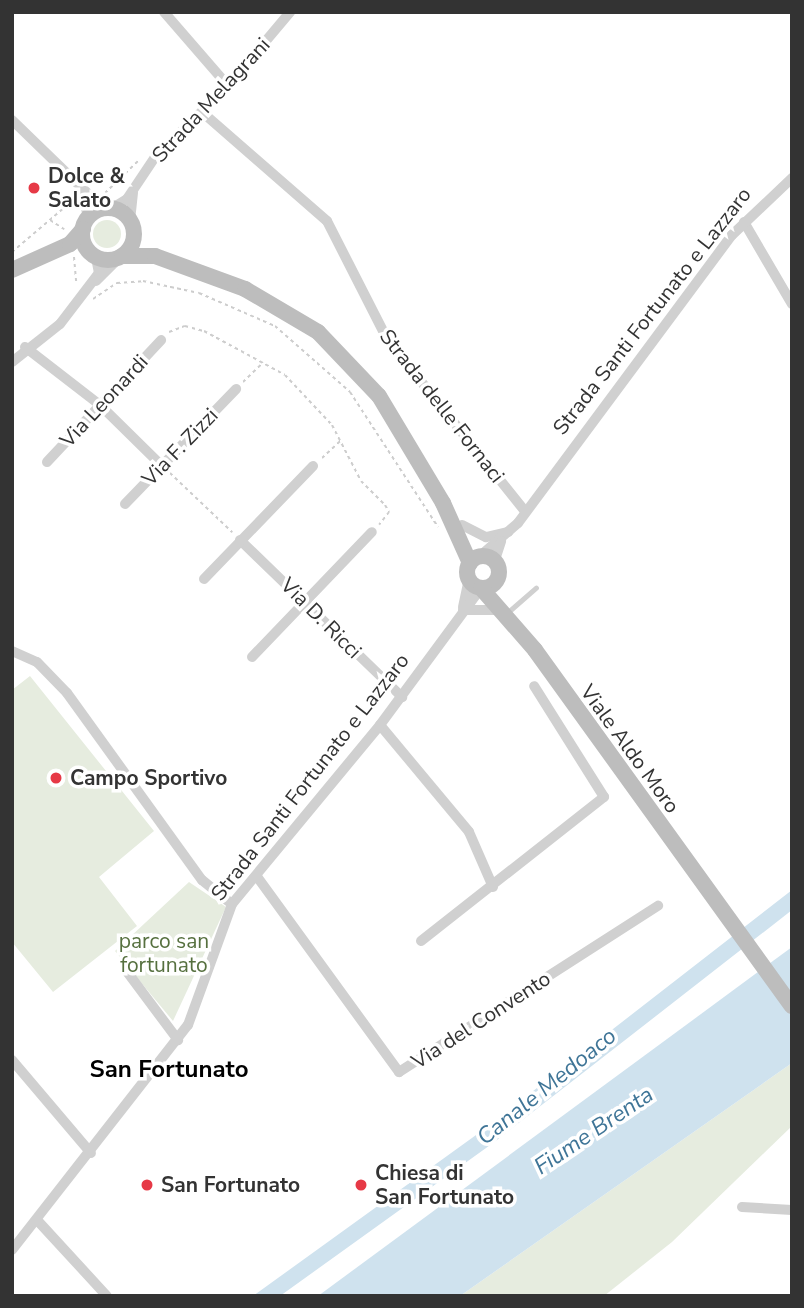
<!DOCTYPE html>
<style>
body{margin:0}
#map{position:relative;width:804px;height:1308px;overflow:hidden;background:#fff;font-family:"Nunito Sans",sans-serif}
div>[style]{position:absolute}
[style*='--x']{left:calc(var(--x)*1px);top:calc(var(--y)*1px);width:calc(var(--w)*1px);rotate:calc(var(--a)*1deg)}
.green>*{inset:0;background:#e6ecdf}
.round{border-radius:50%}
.water>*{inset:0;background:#cfe2ee}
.path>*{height:2px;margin-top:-1px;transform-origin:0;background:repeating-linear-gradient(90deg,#cdcdcd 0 3.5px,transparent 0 7px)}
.service>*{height:5px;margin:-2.5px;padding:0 2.5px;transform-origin:2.5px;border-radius:2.5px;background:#d0d0d0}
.minor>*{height:10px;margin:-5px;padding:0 5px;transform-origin:5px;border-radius:5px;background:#d0d0d0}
.secondary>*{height:16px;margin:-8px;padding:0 8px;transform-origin:8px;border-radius:8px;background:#bdbdbd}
.secondary>.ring{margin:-8px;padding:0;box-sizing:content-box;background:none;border:16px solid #bdbdbd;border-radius:50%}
.dots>*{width:19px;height:19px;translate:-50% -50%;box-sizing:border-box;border:4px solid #fff;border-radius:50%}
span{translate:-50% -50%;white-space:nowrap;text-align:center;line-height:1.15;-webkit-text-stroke:7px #fff;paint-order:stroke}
.street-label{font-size:21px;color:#333}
.poi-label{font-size:21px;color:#333;font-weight:700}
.left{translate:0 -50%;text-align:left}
.park-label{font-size:21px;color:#56703f}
.water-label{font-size:23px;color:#3f7597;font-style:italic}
.quarter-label{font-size:24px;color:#000;font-weight:700}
.frame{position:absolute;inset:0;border:14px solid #333;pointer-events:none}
</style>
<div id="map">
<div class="green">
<i class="round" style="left:93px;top:220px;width:28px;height:28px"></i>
<i style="clip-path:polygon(30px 676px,154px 831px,99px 877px,137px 926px,53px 992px,12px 942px,12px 690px)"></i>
<i style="clip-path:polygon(189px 882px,226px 907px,173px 1021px,115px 951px)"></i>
<i style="clip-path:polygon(792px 1063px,792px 1126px,672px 1242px,604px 1296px,460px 1296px)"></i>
</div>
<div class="water">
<i style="clip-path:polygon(792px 890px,792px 910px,493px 1143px,280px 1296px,253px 1296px,483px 1130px)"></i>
<i style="clip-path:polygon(792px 947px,792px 1063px,460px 1296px,318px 1296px)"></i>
</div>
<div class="path">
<i style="--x:105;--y:193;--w:46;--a:-44.1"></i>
<i style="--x:50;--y:220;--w:17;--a:33"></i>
<i style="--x:12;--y:252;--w:80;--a:-40.4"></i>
<i style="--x:74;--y:257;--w:25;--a:85"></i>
<i style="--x:93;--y:299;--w:29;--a:-34"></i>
<i style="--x:117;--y:283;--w:26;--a:-4"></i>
<i style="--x:143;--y:281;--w:57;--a:12.1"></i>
<i style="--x:199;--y:293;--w:83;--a:23.5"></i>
<i style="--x:275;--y:326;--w:100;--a:41.3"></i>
<i style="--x:350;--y:392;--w:161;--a:56.9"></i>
<i style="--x:169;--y:332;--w:17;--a:-21"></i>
<i style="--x:185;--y:326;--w:20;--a:15"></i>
<i style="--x:204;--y:331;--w:92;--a:28.5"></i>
<i style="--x:285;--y:375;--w:69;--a:46.8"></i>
<i style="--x:332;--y:425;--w:63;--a:62.6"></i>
<i style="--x:361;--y:481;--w:34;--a:45"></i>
<i style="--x:385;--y:505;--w:8;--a:60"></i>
<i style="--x:389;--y:512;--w:16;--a:128"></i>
<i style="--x:243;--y:382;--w:28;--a:-44"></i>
<i style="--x:322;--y:458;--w:26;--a:-43"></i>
<i style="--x:170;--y:473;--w:86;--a:43.6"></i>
</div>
<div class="service">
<i style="--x:508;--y:612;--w:37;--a:-41"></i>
</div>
<div class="minor">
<i style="--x:164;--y:12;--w:98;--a:49.1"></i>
<i style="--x:202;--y:112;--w:166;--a:41.1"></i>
<i style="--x:327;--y:221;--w:132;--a:63"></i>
<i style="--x:387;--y:339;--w:219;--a:51.3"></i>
<i style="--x:12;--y:120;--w:128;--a:44.1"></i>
<i style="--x:83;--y:194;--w:25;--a:78"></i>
<i style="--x:111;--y:209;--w:19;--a:-32"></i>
<i style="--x:127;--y:199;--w:50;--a:-56.3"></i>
<i style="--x:155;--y:157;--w:102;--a:-44.2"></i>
<i style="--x:228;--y:86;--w:97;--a:-50"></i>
<i style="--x:130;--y:221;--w:29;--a:-84"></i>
<i style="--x:744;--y:222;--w:95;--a:59.7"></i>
<i style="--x:96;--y:281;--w:33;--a:-45"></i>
<i style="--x:25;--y:347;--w:95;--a:37.7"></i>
<i style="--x:100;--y:405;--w:87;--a:44.5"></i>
<i style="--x:12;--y:362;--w:61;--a:-38.4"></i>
<i style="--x:60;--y:324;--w:64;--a:-52.6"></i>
<i style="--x:99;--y:273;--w:16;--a:-101"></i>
<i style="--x:47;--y:462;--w:167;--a:-46.9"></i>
<i style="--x:125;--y:504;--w:160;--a:-46"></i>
<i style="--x:462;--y:525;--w:27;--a:27"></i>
<i style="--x:486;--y:537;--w:23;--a:-13"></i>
<i style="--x:240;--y:540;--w:226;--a:44.1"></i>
<i style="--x:480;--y:556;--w:50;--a:-41"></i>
<i style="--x:518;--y:523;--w:359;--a:-53.4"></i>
<i style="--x:732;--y:235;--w:83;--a:-43.5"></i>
<i style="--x:495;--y:560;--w:20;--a:-72"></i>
<i style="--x:204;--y:579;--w:157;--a:-46"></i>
<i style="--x:463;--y:607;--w:29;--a:-78"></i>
<i style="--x:463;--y:610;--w:39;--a:0"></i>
<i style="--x:12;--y:651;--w:27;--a:24"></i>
<i style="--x:37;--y:662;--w:43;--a:45.9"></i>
<i style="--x:67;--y:693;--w:231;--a:54.2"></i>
<i style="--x:202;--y:880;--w:38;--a:39"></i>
<i style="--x:252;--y:657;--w:173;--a:-46.2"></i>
<i style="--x:380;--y:725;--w:139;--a:50.2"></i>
<i style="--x:469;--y:832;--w:60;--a:66.4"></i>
<i style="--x:258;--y:878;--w:240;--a:54"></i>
<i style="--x:399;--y:1072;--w:308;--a:-32.7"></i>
<i style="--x:421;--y:941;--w:233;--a:-38.2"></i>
<i style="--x:604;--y:797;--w:131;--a:-122.2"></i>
<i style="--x:128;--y:973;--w:84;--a:53.3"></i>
<i style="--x:12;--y:1060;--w:122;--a:49.7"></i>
<i style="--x:742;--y:1207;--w:50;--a:3.4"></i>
<i style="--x:37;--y:1220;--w:103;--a:47.4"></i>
<i style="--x:12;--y:1250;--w:286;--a:-52"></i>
<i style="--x:188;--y:1025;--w:129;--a:-70"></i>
<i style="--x:232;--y:904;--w:232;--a:-50.4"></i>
<i style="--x:380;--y:725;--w:170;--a:-53.6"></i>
</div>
<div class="secondary">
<i class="ring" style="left:82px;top:208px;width:36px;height:36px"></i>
<i style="--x:122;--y:256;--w:33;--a:0"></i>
<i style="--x:155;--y:256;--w:96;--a:20.1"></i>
<i style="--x:245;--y:289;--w:85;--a:30.5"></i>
<i style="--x:318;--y:332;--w:88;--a:46.4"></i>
<i style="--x:379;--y:396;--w:125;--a:59.1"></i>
<i style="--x:443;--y:503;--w:66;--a:65.8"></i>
<i style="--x:12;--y:270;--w:64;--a:-24.1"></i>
<i style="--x:70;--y:244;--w:20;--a:-49"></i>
<i class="ring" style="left:467px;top:556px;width:16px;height:16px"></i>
<i style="--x:481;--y:588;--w:82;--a:48.9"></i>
<i style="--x:535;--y:650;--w:439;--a:54.2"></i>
</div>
<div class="dots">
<i style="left:34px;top:188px;background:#e63946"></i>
<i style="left:56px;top:778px;background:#e63946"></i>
<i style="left:147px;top:1185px;background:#e63946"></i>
<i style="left:361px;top:1185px;background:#e63946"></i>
</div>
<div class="street-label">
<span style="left:211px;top:100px;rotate:-47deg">Strada Melagrani</span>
<span style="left:652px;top:311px;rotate:-52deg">Strada Santi Fortunato e Lazzaro</span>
<span style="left:104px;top:401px;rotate:-47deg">Via Leonardi</span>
<span style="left:442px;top:406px;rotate:52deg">Strada delle Fornaci</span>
<span style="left:180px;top:447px;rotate:-46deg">Via F. Zizzi</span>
<span style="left:321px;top:618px;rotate:45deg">Via D. Ricci</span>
<span style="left:630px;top:749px;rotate:54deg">Viale Aldo Moro</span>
<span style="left:310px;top:777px;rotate:-52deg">Strada Santi Fortunato e Lazzaro</span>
<span style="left:481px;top:1020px;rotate:-33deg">Via del Convento</span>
</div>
<div class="poi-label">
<span class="left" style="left:48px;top:188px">Dolce &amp;<br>Salato</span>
<span class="left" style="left:70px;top:778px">Campo Sportivo</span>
<span class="left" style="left:375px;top:1185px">Chiesa di<br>San Fortunato</span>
<span class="left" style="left:161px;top:1185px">San Fortunato</span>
</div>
<div class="park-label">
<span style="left:164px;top:953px">parco san<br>fortunato</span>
</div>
<div class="water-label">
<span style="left:547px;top:1087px;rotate:-39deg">Canale Medoaco</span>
<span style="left:594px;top:1131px;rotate:-34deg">Fiume Brenta</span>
</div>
<div class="quarter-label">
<span style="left:169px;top:1070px">San Fortunato</span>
</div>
<div class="frame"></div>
</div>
